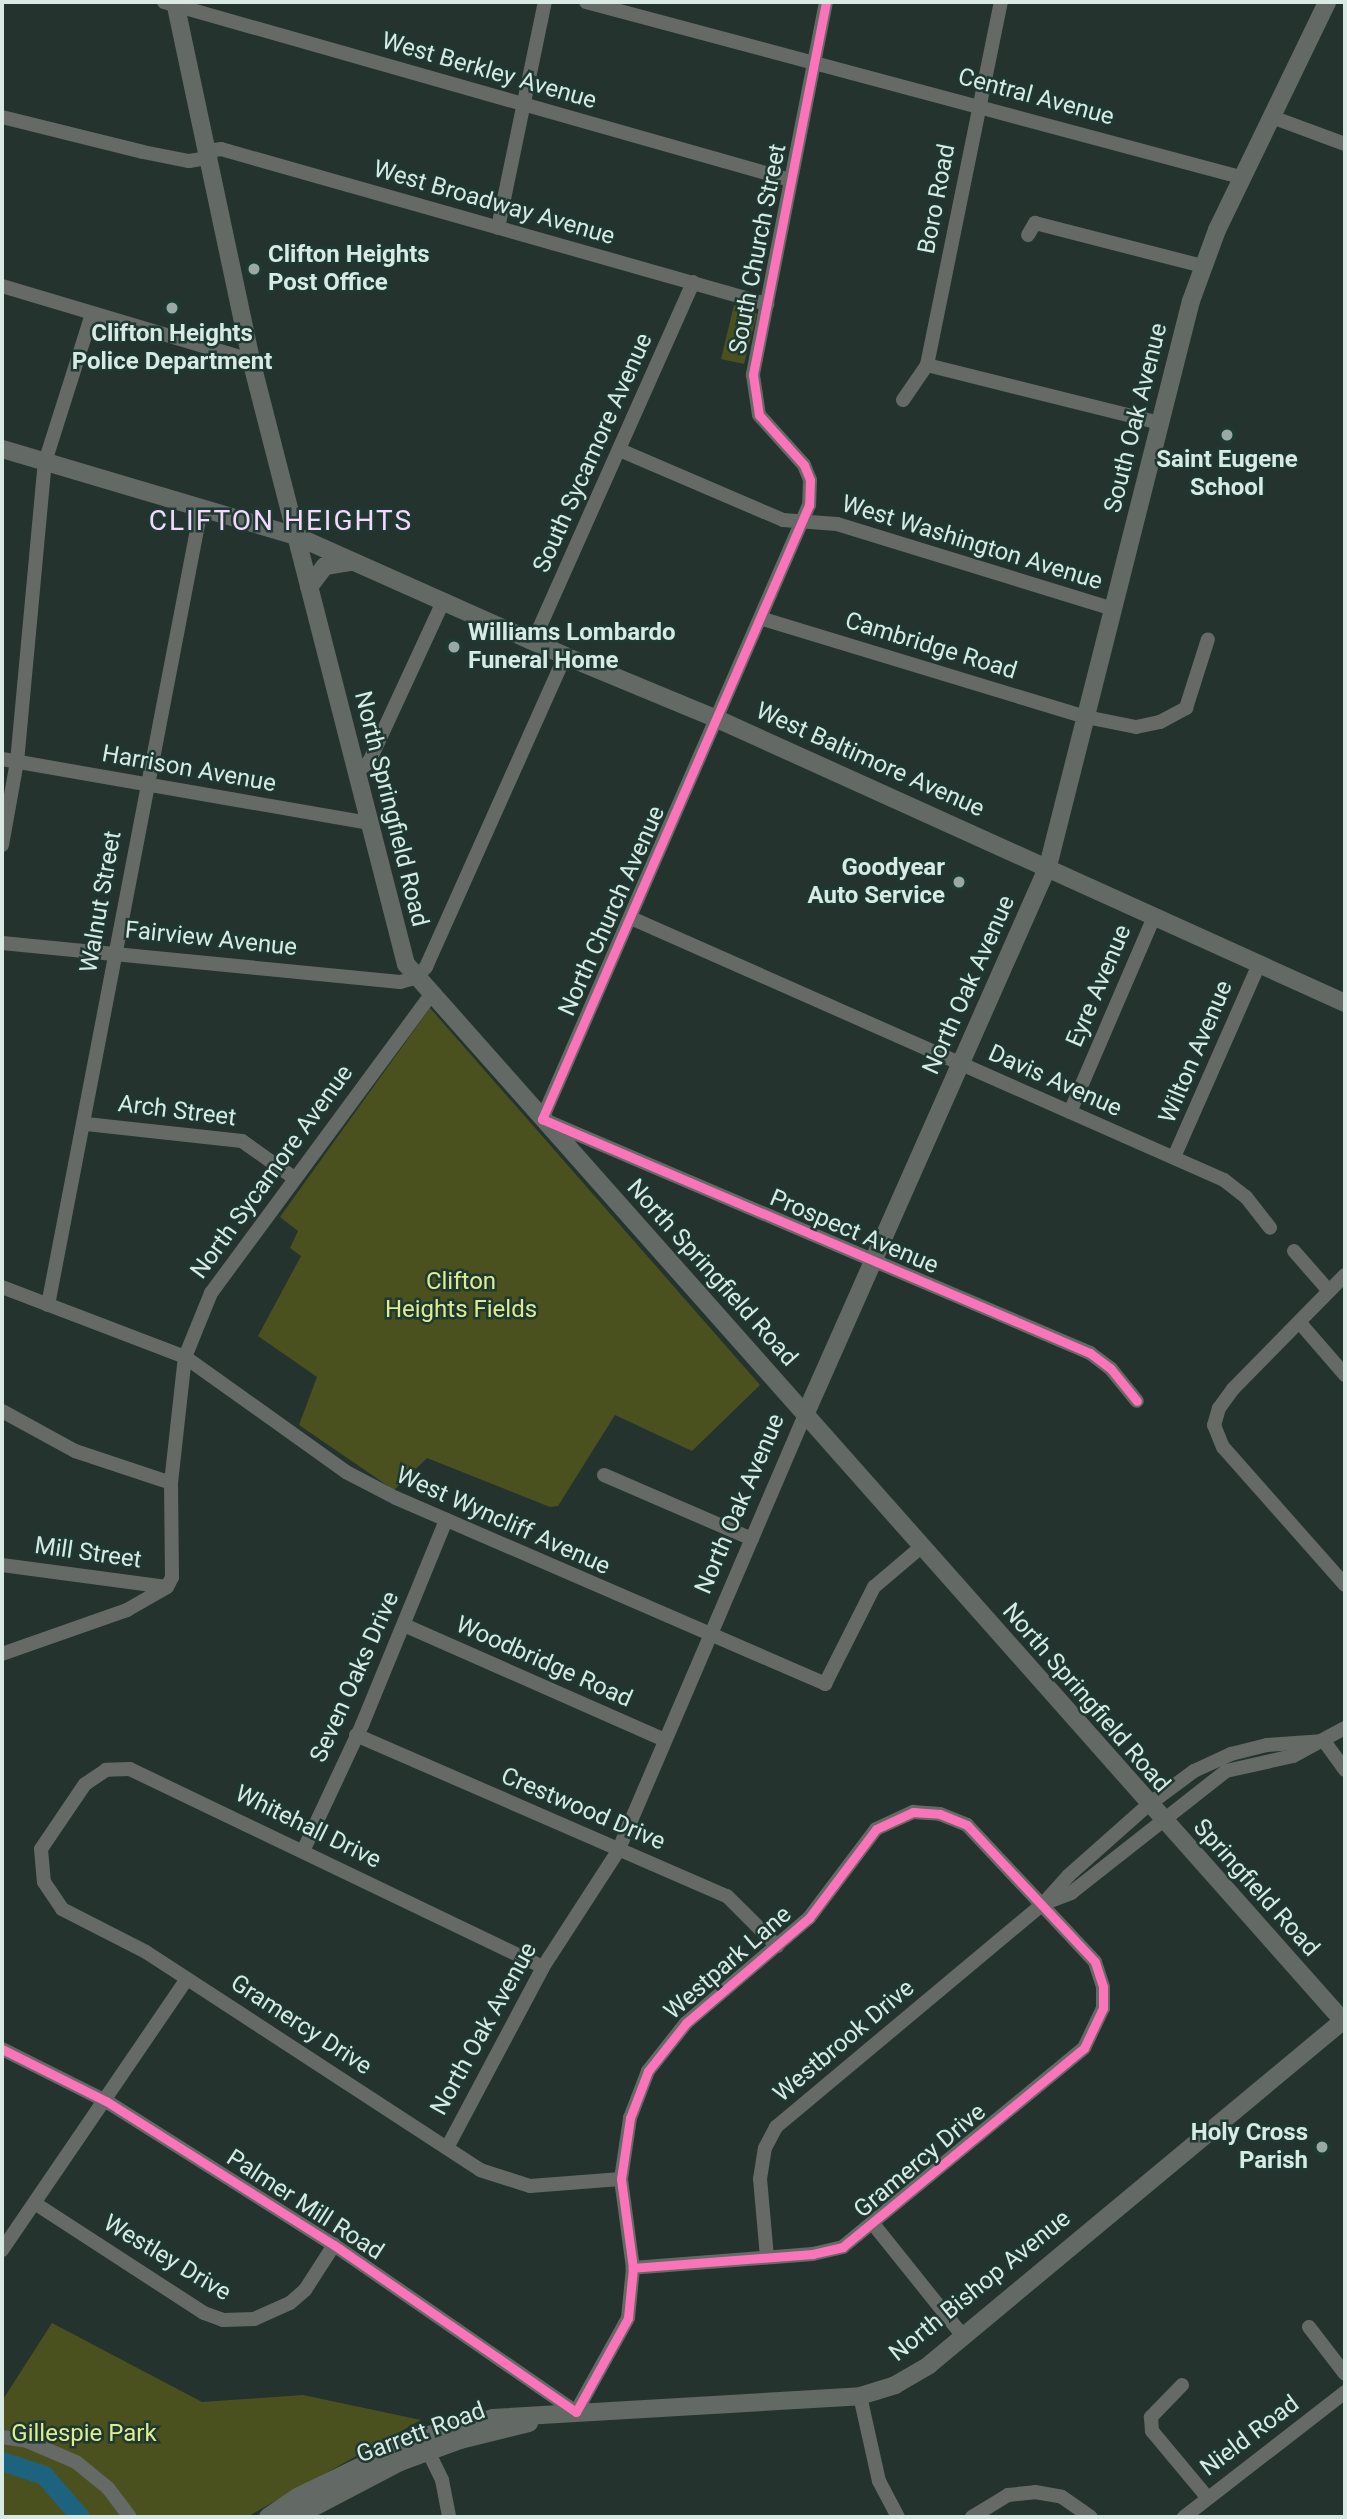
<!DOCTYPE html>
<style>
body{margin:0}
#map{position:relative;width:1347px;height:2519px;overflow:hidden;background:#24332e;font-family:Roboto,sans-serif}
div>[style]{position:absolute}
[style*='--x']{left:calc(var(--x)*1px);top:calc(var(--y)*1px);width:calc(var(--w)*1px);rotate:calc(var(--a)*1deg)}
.green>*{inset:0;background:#4b511e}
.river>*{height:19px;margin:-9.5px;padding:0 9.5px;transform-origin:9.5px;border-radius:9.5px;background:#1d6380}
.minor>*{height:14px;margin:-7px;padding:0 7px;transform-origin:7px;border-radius:7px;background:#656a67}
.major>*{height:18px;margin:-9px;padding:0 9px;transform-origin:9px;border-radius:9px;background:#636a65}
.cycleway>*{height:9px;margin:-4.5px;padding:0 4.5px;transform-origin:4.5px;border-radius:4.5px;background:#fb73b8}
.dots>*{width:19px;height:19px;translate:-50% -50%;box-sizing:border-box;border:4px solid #1e3931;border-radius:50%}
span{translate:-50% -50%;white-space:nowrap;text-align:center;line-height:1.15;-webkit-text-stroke:5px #1e3931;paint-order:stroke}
.street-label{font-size:24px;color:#d9e9e4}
.poi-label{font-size:24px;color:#d9e9e4;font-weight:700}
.left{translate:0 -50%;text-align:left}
.right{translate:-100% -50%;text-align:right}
.park-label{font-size:24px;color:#e1ec8f}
.quarter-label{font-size:28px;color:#f6d7fd;letter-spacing:2px}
.frame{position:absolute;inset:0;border:4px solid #d9e9e4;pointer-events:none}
</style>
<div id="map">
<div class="green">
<i style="clip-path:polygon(734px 305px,757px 314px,744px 364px,721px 359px)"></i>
<i style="clip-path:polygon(430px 1008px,760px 1385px,692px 1451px,615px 1415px,558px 1506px,550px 1507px,427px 1458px,394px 1490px,299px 1425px,317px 1377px,258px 1336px,301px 1256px,290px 1248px,298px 1231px,280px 1217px)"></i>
<i style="clip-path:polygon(52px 2323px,202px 2402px,303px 2395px,421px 2420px,247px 2517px,2px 2517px,2px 2401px)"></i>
</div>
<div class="river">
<i style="--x:2;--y:2461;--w:44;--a:18.4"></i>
<i style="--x:44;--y:2475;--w:55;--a:49.4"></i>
</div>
<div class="minor">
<i style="--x:164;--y:2;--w:651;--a:15.87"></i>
<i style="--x:586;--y:2;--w:681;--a:14.97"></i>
<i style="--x:826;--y:2;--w:380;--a:101.1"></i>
<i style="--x:753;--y:375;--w:40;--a:81.5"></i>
<i style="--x:759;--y:415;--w:67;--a:48"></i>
<i style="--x:804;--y:465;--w:16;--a:68"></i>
<i style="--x:810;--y:480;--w:25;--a:92"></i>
<i style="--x:809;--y:505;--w:670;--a:113.5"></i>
<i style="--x:542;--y:1119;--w:596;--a:23.12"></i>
<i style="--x:1090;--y:1353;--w:26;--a:37"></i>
<i style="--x:1111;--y:1369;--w:41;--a:50.9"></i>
<i style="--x:2;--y:117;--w:145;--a:13.9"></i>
<i style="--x:143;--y:152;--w:47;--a:11.1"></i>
<i style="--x:189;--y:161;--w:20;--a:-9"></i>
<i style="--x:1272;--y:117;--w:78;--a:20.3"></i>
<i style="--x:208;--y:151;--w:13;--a:-9"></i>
<i style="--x:221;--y:149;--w:568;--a:15.85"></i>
<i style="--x:498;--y:228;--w:231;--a:-78.3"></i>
<i style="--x:1028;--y:235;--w:14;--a:-60"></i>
<i style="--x:1035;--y:223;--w:172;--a:14.4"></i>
<i style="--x:2;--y:286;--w:260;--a:16.6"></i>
<i style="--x:927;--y:365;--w:240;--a:14"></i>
<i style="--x:903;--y:400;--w:42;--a:-55.6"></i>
<i style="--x:927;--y:365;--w:370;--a:-78.5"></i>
<i style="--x:622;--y:451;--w:175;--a:23.2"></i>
<i style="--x:783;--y:520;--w:54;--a:4.2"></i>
<i style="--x:837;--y:524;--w:289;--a:17.1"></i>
<i style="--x:763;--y:619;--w:338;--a:16.9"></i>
<i style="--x:1086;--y:717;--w:51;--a:11.3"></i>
<i style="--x:1136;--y:727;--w:25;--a:-12"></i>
<i style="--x:1160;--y:722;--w:30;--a:-28"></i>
<i style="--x:1186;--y:708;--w:72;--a:-72.3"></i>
<i style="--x:533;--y:642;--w:394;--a:-66"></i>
<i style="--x:2;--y:759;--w:372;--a:9.9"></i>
<i style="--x:357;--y:772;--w:16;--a:-40"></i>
<i style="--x:369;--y:762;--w:176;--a:-65.2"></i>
<i style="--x:2;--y:845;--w:84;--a:-79.8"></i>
<i style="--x:17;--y:762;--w:301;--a:-84.7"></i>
<i style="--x:45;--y:462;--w:155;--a:-72.4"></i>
<i style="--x:631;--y:918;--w:648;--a:23.84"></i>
<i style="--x:1224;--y:1180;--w:28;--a:38"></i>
<i style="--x:1246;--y:1197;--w:39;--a:52"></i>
<i style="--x:2;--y:943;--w:400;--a:5.6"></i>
<i style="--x:400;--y:982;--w:16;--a:-15"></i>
<i style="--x:415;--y:978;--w:16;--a:-45"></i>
<i style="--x:426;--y:967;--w:341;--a:-65.9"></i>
<i style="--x:1070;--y:1112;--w:212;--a:-66.7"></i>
<i style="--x:86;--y:1124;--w:157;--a:6.2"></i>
<i style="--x:242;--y:1141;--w:64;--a:35.4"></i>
<i style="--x:1174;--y:1157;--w:211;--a:-66.2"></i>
<i style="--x:1294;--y:1251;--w:53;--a:48.8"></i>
<i style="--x:1345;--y:1275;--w:160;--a:134.5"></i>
<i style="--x:1233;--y:1389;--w:24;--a:126"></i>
<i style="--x:1219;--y:1408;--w:18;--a:106"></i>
<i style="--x:1214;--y:1425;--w:24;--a:68"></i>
<i style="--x:1223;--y:1447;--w:184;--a:48.5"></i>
<i style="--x:2;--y:1287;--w:196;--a:20.9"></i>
<i style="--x:185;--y:1357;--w:198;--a:35.5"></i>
<i style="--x:346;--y:1472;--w:56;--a:27.5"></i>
<i style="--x:396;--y:1498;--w:468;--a:23.4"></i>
<i style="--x:825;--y:1684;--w:109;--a:-63.2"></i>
<i style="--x:874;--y:1587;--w:60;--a:-40.3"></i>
<i style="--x:48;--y:1305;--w:811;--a:-79.12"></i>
<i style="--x:1300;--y:1323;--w:69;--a:49.1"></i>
<i style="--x:2;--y:1411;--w:83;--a:28.7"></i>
<i style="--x:75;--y:1451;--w:101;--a:18.4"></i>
<i style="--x:604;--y:1475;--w:161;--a:23.4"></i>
<i style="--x:2;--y:1565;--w:166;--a:7.6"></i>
<i style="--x:404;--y:1625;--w:285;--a:23.8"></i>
<i style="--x:2;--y:1654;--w:133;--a:-19.4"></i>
<i style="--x:127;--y:1610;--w:46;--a:-29.9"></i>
<i style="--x:167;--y:1587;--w:11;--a:-63"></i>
<i style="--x:172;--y:1577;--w:94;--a:-90.6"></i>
<i style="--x:171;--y:1483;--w:127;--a:-83.7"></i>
<i style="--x:185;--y:1357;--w:69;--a:-67.9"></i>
<i style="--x:211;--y:1293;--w:370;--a:-53.6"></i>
<i style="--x:356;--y:1735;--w:404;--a:23.5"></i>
<i style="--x:727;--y:1896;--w:71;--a:45"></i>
<i style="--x:1324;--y:1741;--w:36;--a:54"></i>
<i style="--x:303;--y:1851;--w:139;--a:-64.9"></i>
<i style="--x:362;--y:1725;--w:222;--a:-67.7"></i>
<i style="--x:1048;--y:1902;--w:25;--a:-21"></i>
<i style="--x:1071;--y:1893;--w:197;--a:-38.2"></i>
<i style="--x:1226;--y:1771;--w:69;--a:-12.6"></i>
<i style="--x:1293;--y:1756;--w:59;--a:-28.3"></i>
<i style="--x:543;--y:1967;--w:458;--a:-154.4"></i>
<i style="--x:130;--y:1769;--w:24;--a:178"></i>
<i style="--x:106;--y:1770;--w:25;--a:146"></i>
<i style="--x:85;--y:1784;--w:78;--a:124.1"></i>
<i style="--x:41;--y:1849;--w:33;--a:85"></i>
<i style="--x:44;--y:1882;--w:32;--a:56"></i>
<i style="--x:62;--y:1909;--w:94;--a:27.1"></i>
<i style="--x:146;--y:1952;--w:399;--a:33.1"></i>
<i style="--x:480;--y:2170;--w:52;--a:17.7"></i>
<i style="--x:530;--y:2186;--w:91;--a:-4.4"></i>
<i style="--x:2;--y:2049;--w:116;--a:26.6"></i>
<i style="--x:106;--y:2101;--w:270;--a:32.3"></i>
<i style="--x:334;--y:2245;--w:294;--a:34.6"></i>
<i style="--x:576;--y:2412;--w:107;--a:-61"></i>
<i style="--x:628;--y:2318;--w:50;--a:-84.3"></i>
<i style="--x:633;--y:2268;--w:90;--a:-97.7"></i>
<i style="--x:621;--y:2179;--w:62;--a:-81.6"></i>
<i style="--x:630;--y:2118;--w:50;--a:-69"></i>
<i style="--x:648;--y:2071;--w:61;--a:-51.6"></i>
<i style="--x:686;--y:2023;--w:162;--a:-40.5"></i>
<i style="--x:809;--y:1918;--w:111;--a:-53"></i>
<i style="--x:876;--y:1829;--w:41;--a:-24.7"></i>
<i style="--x:913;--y:1812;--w:27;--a:4"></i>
<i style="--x:940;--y:1814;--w:29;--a:22"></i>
<i style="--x:967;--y:1825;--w:187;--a:46.9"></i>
<i style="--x:1095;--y:1962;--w:26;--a:72"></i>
<i style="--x:1103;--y:1987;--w:21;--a:90"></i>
<i style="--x:1103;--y:2008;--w:44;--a:115.4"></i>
<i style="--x:1084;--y:2048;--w:313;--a:140.5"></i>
<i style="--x:843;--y:2247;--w:31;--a:167"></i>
<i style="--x:813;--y:2254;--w:181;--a:175.6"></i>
<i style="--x:448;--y:2146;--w:203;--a:-62"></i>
<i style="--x:543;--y:1967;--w:138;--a:-57.1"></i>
<i style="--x:618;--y:1851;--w:474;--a:-66.8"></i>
<i style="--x:36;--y:2204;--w:200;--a:33"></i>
<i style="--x:204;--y:2313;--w:20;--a:20"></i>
<i style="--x:223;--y:2320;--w:31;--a:-2"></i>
<i style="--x:254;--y:2319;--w:39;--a:-24"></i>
<i style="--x:290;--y:2303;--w:20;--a:-41"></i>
<i style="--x:305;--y:2290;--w:54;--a:-57.2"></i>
<i style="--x:874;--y:2225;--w:142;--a:51.3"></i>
<i style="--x:2;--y:2250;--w:328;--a:-55.7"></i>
<i style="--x:767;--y:2257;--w:78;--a:-95.1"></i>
<i style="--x:760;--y:2179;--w:31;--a:-81"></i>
<i style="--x:765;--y:2148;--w:24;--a:-62"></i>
<i style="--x:776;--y:2127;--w:348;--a:-39.9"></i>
<i style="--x:1043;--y:1904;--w:38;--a:-48"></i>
<i style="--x:1068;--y:1876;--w:107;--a:-41.6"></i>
<i style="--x:1148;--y:1805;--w:57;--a:-36.5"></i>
<i style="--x:1194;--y:1771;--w:41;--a:-24.7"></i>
<i style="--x:1231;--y:1754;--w:37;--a:-14"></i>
<i style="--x:1267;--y:1745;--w:57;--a:-4"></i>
<i style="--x:1309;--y:2327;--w:59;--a:52.5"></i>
<i style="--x:1182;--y:2385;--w:45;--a:134.1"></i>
<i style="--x:1151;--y:2417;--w:14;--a:86"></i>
<i style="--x:1152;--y:2431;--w:86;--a:50.2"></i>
<i style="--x:860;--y:2396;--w:87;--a:77.4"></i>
<i style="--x:879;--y:2481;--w:41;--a:62.2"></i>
<i style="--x:2;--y:2437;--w:25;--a:9"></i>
<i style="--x:27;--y:2441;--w:53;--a:23.2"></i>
<i style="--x:76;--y:2462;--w:41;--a:39.1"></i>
<i style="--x:108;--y:2488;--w:36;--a:53"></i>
<i style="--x:425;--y:2445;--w:39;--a:64"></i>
<i style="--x:442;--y:2480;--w:38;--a:79"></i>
<i style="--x:972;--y:2517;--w:42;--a:-31.4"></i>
<i style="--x:1008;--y:2495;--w:27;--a:-6"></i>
<i style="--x:1035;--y:2492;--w:27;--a:10"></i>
<i style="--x:1062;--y:2497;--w:35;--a:35"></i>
<i style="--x:1184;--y:2517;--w:204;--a:-37.8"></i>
</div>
<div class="major">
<i style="--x:175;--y:2;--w:366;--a:78"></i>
<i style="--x:251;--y:360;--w:624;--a:75.61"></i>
<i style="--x:406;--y:964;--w:1415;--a:48.44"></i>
<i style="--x:2;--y:449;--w:307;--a:16.5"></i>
<i style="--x:296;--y:536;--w:295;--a:24"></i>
<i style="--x:565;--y:656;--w:162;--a:22.5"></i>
<i style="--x:715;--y:718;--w:691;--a:24.34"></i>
<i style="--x:309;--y:587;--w:26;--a:-53"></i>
<i style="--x:325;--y:566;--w:25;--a:-9"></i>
<i style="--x:805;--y:1415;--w:600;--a:-66.12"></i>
<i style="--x:1048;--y:866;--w:583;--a:-75.8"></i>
<i style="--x:1191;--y:301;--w:76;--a:-69.9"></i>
<i style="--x:1217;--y:230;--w:253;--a:-64.2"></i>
<i style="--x:268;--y:2517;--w:37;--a:-34"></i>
<i style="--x:299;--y:2496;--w:136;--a:-25.8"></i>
<i style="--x:421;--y:2437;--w:74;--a:-14.8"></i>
<i style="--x:493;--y:2418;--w:368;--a:-3.4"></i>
<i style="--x:860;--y:2396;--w:37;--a:-17"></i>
<i style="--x:895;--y:2385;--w:39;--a:-30"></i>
<i style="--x:929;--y:2365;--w:541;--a:-39.75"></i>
<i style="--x:295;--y:2517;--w:119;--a:-27.6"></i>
<i style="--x:400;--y:2462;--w:64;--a:-20.1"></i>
<i style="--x:460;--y:2440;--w:71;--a:-13.8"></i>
</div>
<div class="cycleway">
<i style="--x:826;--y:2;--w:380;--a:101.1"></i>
<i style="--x:753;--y:375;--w:40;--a:81.5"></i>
<i style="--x:759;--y:415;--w:67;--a:48"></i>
<i style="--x:804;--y:465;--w:16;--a:68"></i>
<i style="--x:810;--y:480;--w:25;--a:92"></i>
<i style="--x:809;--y:505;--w:670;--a:113.5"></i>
<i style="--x:542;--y:1119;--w:596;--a:23.12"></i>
<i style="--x:1090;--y:1353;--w:26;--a:37"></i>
<i style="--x:1111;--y:1369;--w:41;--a:50.9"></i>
<i style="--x:2;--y:2049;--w:116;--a:26.6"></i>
<i style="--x:106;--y:2101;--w:270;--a:32.3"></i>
<i style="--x:334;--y:2245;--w:294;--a:34.6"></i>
<i style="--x:576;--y:2412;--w:107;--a:-61"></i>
<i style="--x:628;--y:2318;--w:50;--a:-84.3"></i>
<i style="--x:633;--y:2268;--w:90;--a:-97.7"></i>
<i style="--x:621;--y:2179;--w:62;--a:-81.6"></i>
<i style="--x:630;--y:2118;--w:50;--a:-69"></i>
<i style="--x:648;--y:2071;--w:61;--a:-51.6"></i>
<i style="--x:686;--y:2023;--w:162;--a:-40.5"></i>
<i style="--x:809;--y:1918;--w:111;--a:-53"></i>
<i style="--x:876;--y:1829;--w:41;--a:-24.7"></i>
<i style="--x:913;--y:1812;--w:27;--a:4"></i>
<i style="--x:940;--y:1814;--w:29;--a:22"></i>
<i style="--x:967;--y:1825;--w:187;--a:46.9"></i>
<i style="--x:1095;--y:1962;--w:26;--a:72"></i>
<i style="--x:1103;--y:1987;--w:21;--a:90"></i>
<i style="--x:1103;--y:2008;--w:44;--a:115.4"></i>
<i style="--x:1084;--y:2048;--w:313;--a:140.5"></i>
<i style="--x:843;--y:2247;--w:31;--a:167"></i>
<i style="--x:813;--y:2254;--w:181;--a:175.6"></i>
</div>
<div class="dots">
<i style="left:254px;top:269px;background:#9aa9a4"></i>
<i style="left:172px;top:308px;background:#9aa9a4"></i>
<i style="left:1227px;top:435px;background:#9aa9a4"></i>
<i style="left:454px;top:647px;background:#9aa9a4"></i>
<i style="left:959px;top:882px;background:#9aa9a4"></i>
<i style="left:1322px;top:2147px;background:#9aa9a4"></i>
</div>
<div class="street-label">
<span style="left:489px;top:71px;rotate:16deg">West Berkley Avenue</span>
<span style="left:1036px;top:97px;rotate:15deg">Central Avenue</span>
<span style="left:937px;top:199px;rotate:-79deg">Boro Road</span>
<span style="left:494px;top:203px;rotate:16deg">West Broadway Avenue</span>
<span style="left:758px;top:249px;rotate:-79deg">South Church Street</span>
<span style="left:1136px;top:418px;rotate:-76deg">South Oak Avenue</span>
<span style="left:593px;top:453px;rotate:-66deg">South Sycamore Avenue</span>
<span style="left:972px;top:543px;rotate:17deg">West Washington Avenue</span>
<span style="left:931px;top:646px;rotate:17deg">Cambridge Road</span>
<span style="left:870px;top:760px;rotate:24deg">West Baltimore Avenue</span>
<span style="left:189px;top:769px;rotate:10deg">Harrison Avenue</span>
<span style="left:391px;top:809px;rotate:76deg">North Springfield Road</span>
<span style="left:101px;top:902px;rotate:-80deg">Walnut Street</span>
<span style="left:612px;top:911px;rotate:-66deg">North Church Avenue</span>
<span style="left:211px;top:939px;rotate:6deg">Fairview Avenue</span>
<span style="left:969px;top:985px;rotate:-66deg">North Oak Avenue</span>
<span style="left:1099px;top:986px;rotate:-67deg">Eyre Avenue</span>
<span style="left:1196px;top:1052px;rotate:-67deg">Wilton Avenue</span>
<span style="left:1055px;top:1081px;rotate:24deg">Davis Avenue</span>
<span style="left:177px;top:1111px;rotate:7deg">Arch Street</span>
<span style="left:272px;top:1172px;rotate:-54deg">North Sycamore Avenue</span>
<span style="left:854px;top:1232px;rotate:23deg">Prospect Avenue</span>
<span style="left:712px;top:1273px;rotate:48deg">North Springfield Road</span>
<span style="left:740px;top:1504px;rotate:-67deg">North Oak Avenue</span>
<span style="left:503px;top:1521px;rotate:24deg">West Wyncliff Avenue</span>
<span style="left:88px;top:1553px;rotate:8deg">Mill Street</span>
<span style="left:544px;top:1662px;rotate:24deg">Woodbridge Road</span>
<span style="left:355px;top:1677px;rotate:-66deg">Seven Oaks Drive</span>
<span style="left:1086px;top:1698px;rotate:49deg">North Springfield Road</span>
<span style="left:583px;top:1809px;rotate:23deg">Crestwood Drive</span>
<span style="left:308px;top:1827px;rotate:26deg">Whitehall Drive</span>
<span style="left:1256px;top:1888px;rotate:48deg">Springfield Road</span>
<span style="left:728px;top:1963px;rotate:-41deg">Westpark Lane</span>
<span style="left:301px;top:2025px;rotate:33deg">Gramercy Drive</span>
<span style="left:484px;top:2029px;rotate:-61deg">North Oak Avenue</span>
<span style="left:844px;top:2041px;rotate:-40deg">Westbrook Drive</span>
<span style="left:920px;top:2161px;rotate:-40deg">Gramercy Drive</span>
<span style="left:305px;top:2205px;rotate:33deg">Palmer Mill Road</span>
<span style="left:167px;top:2258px;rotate:31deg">Westley Drive</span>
<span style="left:980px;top:2286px;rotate:-39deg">North Bishop Avenue</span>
<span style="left:421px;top:2433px;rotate:-20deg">Garrett Road</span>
<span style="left:1250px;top:2436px;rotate:-37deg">Nield Road</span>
</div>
<div class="poi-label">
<span class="left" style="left:268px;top:269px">Clifton Heights<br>Post Office</span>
<span style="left:172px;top:348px">Clifton Heights<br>Police Department</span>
<span style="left:1227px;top:474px">Saint Eugene<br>School</span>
<span class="left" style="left:468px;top:647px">Williams Lombardo<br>Funeral Home</span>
<span class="right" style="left:945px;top:882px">Goodyear<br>Auto Service</span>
<span class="right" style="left:1308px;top:2147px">Holy Cross<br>Parish</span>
</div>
<div class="park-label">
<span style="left:461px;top:1296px">Clifton<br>Heights Fields</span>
<span style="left:84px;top:2434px">Gillespie Park</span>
</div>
<div class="quarter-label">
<span style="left:281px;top:521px">CLIFTON HEIGHTS</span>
</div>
<div class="frame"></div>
</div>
